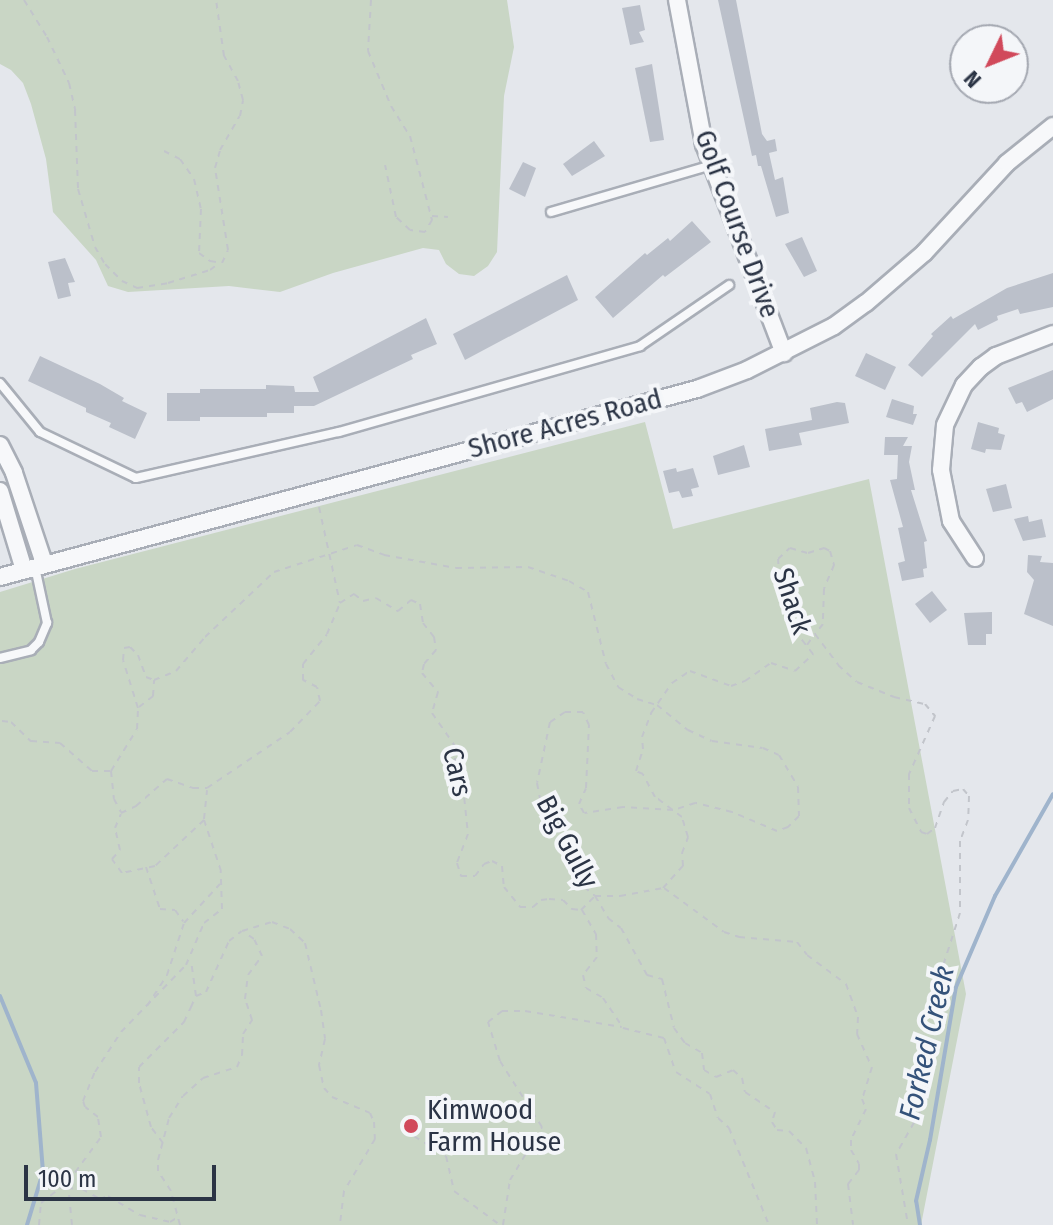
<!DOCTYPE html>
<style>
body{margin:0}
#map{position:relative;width:1053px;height:1225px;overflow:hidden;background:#e4e7ec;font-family:"Fira Sans Condensed",sans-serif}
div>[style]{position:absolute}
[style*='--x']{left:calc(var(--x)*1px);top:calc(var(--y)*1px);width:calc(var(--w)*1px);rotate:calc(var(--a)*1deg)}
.green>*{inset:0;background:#c9d6c5}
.stream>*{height:4px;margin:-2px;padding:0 2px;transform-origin:2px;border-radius:2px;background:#9fb4cc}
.building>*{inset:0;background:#bbc0ca}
.path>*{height:2px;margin-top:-1px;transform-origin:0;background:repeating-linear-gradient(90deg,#c2c5cb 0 6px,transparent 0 12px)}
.roads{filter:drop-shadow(2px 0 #a9aeb7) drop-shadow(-2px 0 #a9aeb7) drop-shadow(0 2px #a9aeb7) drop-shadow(0 -2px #a9aeb7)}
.lane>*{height:8px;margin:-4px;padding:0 4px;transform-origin:4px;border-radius:4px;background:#f7f8fa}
.street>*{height:16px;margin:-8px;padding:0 8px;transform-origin:8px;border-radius:8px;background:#f7f8fa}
.dots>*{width:22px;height:22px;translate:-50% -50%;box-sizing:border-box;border:4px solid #f4f6f9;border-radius:50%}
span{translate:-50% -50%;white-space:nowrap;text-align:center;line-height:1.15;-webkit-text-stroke:8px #f4f6f9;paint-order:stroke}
.street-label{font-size:28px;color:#2b3445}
.poi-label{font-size:28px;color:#2b3445}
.left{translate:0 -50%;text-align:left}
.water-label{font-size:30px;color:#34527a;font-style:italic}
.north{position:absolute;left:949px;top:24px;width:80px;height:80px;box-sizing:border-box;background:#f4f6f9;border:2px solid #a4a8b1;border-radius:50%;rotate:227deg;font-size:22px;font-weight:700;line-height:32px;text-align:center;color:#2b3445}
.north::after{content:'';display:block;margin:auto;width:28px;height:36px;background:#d1495b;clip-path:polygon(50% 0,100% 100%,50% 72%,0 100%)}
.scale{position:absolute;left:24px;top:1165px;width:192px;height:36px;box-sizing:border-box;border:4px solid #2b3445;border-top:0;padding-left:10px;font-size:24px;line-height:28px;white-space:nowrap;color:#2b3445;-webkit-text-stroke:6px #f4f6f9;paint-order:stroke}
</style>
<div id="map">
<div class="green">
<i style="clip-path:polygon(0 0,507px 0,514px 47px,504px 96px,497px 252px,488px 266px,474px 276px,459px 274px,446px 264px,439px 250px,423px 248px,333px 273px,280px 292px,229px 286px,128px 292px,108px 286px,96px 260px,53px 212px,46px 159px,31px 104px,23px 83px,11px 70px,0 64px)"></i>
<i style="clip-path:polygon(645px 422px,673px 529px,869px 479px,966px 994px,921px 1225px,0 1225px,0 592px,75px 569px)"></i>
</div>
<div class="stream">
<i style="--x:0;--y:996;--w:94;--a:67.5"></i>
<i style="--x:36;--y:1083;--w:89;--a:85.5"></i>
<i style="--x:43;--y:1172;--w:55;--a:106.8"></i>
<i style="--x:920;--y:1225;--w:24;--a:-99"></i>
<i style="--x:916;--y:1201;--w:63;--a:-77.1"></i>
<i style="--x:930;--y:1140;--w:155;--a:-80.4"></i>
<i style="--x:956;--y:987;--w:99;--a:-66.8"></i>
<i style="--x:995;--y:896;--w:117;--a:-60.4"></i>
</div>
<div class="building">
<i style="clip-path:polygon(718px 0,736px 0,762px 134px,767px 141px,775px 139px,777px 151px,769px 153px,775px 180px,783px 177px,789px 213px,776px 217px,761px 166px,758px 166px,756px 155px,752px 156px)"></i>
<i style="clip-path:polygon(640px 5px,645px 30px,639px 32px,644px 42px,630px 45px,622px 8px)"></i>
<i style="clip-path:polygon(652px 64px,664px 140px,650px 142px,635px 68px)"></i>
<i style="clip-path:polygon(594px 141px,605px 156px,572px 176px,563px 164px)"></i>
<i style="clip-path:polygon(523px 162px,536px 168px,525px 197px,509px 189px)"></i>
<i style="clip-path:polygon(692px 221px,711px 242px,665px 277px,663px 275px,613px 318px,595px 297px,645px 253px,647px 255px,668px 238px,670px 241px)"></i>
<i style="clip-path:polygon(802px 237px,817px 271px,804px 277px,785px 244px)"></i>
<i style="clip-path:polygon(65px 258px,75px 282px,68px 283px,71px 296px,58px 299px,48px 262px)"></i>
<i style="clip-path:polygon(1053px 273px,1053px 307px,1020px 314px,1018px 309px,997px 316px,998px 320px,978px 330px,975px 324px,922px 377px,908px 365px,933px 336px,931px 334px,951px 316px,953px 319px,1007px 288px)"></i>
<i style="clip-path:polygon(567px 275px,578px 300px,465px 360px,453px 334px)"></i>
<i style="clip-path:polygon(426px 318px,437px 344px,411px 355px,413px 359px,314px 406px,294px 406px,294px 413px,267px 413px,267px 417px,200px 417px,200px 421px,167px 421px,167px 393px,200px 393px,200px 389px,266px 389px,266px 385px,294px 386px,295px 392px,319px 392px,313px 377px)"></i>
<i style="clip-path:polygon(866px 353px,896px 367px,885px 390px,855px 376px)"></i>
<i style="clip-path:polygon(40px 356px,100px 384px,124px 398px,122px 401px,147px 413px,135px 439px,109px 427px,111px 423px,86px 412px,86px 408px,28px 381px)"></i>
<i style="clip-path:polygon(1053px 370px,1053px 399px,1027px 412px,1022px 402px,1016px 404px,1008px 388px)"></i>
<i style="clip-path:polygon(892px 399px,914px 406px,913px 414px,917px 414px,913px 425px,886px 417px)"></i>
<i style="clip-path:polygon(837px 402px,845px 403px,849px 423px,799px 433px,802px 445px,769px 451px,765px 429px,812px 420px,810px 408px)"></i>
<i style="clip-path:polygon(978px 422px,999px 428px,998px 433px,1005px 435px,1001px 450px,986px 449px,985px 453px,971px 449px)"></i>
<i style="clip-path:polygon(885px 437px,908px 437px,903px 446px,912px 446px,909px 462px,915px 490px,911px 490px,927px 541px,924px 542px,927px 568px,923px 569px,924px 577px,902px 581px,898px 563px,905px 561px,898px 528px,903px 527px,890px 480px,897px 479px,898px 455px,884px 455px)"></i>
<i style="clip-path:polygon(744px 445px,750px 467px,718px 475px,713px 456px)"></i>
<i style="clip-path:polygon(676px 468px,677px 472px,693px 468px,699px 487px,691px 489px,693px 496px,682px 498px,679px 491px,669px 493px,663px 471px)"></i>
<i style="clip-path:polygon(1006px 484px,1012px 508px,993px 512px,986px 489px)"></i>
<i style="clip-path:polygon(1028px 516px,1029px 522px,1042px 519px,1046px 537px,1023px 541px,1014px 519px)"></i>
<i style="clip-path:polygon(1028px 555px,1042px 556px,1040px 562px,1053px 563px,1053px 626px,1024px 614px,1034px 580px,1027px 572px)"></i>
<i style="clip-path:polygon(932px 591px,947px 610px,930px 623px,915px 604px)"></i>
<i style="clip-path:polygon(992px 612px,992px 634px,986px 634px,986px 645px,968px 645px,964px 613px)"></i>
</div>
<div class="path">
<i style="--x:24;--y:0;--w:44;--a:58.1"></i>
<i style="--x:47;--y:37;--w:51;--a:64.4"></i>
<i style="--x:69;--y:83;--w:28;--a:77"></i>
<i style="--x:75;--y:110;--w:79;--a:87.8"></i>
<i style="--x:78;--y:189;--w:60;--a:73.7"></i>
<i style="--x:95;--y:247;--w:20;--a:60"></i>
<i style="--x:105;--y:264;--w:24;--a:45"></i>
<i style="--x:122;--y:281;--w:17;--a:25"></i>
<i style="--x:137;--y:288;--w:31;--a:-9"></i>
<i style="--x:168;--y:283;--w:44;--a:-17.2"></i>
<i style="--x:210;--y:270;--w:10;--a:-37"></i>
<i style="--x:371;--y:0;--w:51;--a:93.4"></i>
<i style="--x:368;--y:51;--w:60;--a:67.3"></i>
<i style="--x:391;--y:106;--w:36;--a:58"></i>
<i style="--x:410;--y:136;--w:87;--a:75.3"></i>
<i style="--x:432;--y:220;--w:14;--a:120"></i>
<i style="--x:425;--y:232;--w:15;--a:-172"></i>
<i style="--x:410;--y:230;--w:19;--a:-137"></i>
<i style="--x:396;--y:217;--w:53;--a:-101.9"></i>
<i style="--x:164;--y:151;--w:18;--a:27"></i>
<i style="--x:180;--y:159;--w:24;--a:55"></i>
<i style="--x:194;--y:179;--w:31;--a:77"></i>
<i style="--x:201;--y:209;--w:44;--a:92.6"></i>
<i style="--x:199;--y:253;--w:14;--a:36"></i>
<i style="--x:210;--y:261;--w:12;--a:9"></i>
<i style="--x:222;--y:263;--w:14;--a:-65"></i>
<i style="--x:228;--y:250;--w:83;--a:-99"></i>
<i style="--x:215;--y:168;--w:19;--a:-74"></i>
<i style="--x:220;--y:150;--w:39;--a:-60"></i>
<i style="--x:240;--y:116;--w:16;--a:-79"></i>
<i style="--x:243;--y:100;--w:20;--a:-105"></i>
<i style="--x:238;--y:81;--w:29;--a:-119"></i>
<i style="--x:224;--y:56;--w:57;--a:-98.1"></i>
<i style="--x:432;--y:216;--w:16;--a:4"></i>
<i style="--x:319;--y:507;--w:98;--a:77.7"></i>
<i style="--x:807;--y:645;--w:12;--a:-55"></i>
<i style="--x:139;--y:707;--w:18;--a:-38"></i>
<i style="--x:153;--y:696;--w:16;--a:-86"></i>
<i style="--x:2;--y:721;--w:9;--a:6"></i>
<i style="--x:11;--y:722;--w:28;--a:44"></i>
<i style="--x:31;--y:741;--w:29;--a:4"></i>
<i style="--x:60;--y:743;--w:43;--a:41.2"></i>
<i style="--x:92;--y:771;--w:19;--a:0"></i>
<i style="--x:111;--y:771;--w:28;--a:84"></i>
<i style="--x:114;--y:799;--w:15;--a:62"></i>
<i style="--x:111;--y:771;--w:49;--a:-58.2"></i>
<i style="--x:137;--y:729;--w:21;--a:-87"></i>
<i style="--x:138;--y:708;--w:50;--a:-107.4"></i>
<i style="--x:123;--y:660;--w:12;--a:-85"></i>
<i style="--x:124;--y:648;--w:6;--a:-9"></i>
<i style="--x:130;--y:647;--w:11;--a:45"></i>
<i style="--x:138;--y:655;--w:23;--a:70"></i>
<i style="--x:146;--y:677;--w:9;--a:21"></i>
<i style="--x:154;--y:680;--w:24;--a:-22"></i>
<i style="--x:176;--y:671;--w:45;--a:-49.5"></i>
<i style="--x:205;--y:637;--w:95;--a:-43.3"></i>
<i style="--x:274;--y:572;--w:87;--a:-18"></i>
<i style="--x:357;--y:545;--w:29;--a:20"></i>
<i style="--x:384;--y:555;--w:73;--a:10.2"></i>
<i style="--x:456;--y:568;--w:72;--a:-0.8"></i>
<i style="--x:528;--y:567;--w:43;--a:18.9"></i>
<i style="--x:569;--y:581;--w:22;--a:30"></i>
<i style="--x:588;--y:592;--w:74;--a:76"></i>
<i style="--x:606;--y:664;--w:26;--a:62"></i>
<i style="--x:618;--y:687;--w:22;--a:32"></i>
<i style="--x:637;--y:699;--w:21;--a:17"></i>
<i style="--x:657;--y:705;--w:40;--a:39"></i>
<i style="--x:688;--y:730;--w:26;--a:25"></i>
<i style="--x:712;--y:741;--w:51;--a:7.8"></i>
<i style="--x:763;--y:748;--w:17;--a:24"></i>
<i style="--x:779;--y:755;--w:37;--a:59"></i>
<i style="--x:798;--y:787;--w:29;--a:88"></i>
<i style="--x:799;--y:816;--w:16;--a:135"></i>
<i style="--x:788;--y:827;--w:12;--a:160"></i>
<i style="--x:777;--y:831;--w:49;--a:-157.1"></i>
<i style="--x:732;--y:812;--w:38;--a:-166"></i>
<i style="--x:695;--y:803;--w:23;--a:162"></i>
<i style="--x:673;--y:810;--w:50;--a:-176.6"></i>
<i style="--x:623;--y:807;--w:39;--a:171"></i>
<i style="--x:584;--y:813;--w:10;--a:-119"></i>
<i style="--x:579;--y:804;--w:17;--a:-66"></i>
<i style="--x:586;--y:788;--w:63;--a:-87.3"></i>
<i style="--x:589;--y:725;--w:14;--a:-115"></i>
<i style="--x:583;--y:712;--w:18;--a:180"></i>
<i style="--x:565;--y:712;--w:18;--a:146"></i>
<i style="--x:550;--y:722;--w:62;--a:102"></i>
<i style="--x:537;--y:783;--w:25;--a:79"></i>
<i style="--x:542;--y:808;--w:55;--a:55.4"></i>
<i style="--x:573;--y:853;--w:36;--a:72"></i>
<i style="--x:584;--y:887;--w:14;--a:39"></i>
<i style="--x:595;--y:896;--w:26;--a:59"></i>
<i style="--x:608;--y:918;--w:16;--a:38"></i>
<i style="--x:621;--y:928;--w:54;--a:61"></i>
<i style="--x:647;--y:975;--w:16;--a:15"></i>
<i style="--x:662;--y:979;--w:50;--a:76.2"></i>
<i style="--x:674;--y:1028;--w:19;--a:54"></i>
<i style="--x:685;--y:1043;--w:20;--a:30"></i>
<i style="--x:702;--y:1053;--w:17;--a:83"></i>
<i style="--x:704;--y:1070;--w:14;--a:30"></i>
<i style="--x:716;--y:1077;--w:18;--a:-22"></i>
<i style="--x:733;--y:1070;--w:12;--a:42"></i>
<i style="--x:742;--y:1078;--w:14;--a:78"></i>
<i style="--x:745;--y:1092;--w:36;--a:34"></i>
<i style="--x:775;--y:1112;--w:10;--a:107"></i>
<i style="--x:772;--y:1122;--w:9;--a:58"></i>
<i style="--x:777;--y:1130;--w:12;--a:5"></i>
<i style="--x:789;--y:1131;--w:24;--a:45"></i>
<i style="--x:806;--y:1148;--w:35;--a:75"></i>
<i style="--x:815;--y:1182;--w:43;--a:87.3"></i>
<i style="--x:121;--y:813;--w:17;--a:-25"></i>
<i style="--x:136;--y:806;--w:41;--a:-41.1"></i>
<i style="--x:167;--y:779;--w:28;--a:19"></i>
<i style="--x:193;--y:788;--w:14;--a:0"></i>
<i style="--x:207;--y:788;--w:100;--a:-34"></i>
<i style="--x:290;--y:732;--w:43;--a:-45.9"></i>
<i style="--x:320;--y:701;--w:14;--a:-102"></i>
<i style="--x:317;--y:687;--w:16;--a:-153"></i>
<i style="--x:303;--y:680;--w:16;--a:-90"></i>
<i style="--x:303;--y:664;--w:38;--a:-51"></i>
<i style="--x:327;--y:634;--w:34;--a:-67"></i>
<i style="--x:340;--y:603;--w:17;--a:-33"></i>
<i style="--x:354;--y:594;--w:11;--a:38"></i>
<i style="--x:363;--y:601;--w:13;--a:-13"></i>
<i style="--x:376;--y:598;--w:26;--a:31"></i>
<i style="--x:398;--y:611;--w:17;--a:-40"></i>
<i style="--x:411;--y:600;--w:10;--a:24"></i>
<i style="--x:420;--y:604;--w:19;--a:81"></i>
<i style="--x:423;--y:623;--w:18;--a:52"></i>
<i style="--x:434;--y:637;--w:13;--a:81"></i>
<i style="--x:436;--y:650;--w:18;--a:131"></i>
<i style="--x:424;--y:664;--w:9;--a:103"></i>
<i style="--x:422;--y:673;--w:25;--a:50"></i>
<i style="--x:438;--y:692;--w:22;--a:106"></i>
<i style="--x:432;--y:713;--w:40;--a:55.1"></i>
<i style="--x:455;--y:746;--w:20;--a:90"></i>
<i style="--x:455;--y:766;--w:22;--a:68"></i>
<i style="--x:463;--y:786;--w:48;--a:84.1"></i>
<i style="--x:468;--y:834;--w:31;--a:111"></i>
<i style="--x:457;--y:863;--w:14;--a:73"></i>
<i style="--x:461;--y:876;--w:14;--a:0"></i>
<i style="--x:475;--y:876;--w:15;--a:-53"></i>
<i style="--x:484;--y:864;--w:9;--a:-21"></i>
<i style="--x:492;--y:861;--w:11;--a:27"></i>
<i style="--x:502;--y:866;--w:21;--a:85"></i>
<i style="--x:504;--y:887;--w:26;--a:51"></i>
<i style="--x:520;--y:907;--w:13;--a:0"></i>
<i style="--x:533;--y:907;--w:11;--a:-41"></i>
<i style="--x:541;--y:900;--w:8;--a:-7"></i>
<i style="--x:549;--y:899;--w:14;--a:4"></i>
<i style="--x:563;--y:900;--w:13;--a:45"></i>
<i style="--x:572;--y:909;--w:9;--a:6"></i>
<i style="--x:581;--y:910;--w:20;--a:-45"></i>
<i style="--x:595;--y:896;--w:25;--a:0"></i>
<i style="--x:620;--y:896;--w:44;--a:-10.5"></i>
<i style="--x:204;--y:819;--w:29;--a:-84"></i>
<i style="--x:146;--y:867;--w:44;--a:71.6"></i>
<i style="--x:160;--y:909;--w:15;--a:4"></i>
<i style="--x:175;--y:910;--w:14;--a:54"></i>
<i style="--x:663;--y:888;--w:30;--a:-48"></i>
<i style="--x:683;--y:866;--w:13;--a:-94"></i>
<i style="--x:682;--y:853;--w:17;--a:-69"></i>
<i style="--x:688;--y:837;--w:21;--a:-107"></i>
<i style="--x:682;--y:817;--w:34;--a:-143"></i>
<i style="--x:655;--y:797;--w:26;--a:-118"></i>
<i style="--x:643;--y:774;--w:8;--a:-157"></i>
<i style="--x:636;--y:771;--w:23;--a:-72"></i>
<i style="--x:643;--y:749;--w:12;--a:-95"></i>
<i style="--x:642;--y:737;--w:26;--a:-69"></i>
<i style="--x:651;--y:713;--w:37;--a:-55"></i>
<i style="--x:672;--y:683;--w:22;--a:-34"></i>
<i style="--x:690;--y:671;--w:44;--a:20.1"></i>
<i style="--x:731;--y:686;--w:15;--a:-20"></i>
<i style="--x:745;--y:681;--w:32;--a:-35"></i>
<i style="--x:771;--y:663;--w:25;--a:18"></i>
<i style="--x:795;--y:671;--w:25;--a:-43"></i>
<i style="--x:813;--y:654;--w:23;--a:-128"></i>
<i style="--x:799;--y:636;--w:12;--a:-99"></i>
<i style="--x:797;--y:624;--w:9;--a:-58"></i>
<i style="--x:802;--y:616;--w:46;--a:-119.9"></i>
<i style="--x:779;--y:576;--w:17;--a:-93"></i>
<i style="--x:778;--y:559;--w:16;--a:-43"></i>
<i style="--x:790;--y:548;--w:19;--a:16"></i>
<i style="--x:808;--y:553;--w:17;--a:-17"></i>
<i style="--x:824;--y:548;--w:7;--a:27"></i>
<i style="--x:830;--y:551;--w:15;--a:74"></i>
<i style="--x:834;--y:565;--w:26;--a:113"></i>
<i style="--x:824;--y:589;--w:35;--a:92"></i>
<i style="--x:823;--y:624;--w:13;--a:129"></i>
<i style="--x:815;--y:634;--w:39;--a:53"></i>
<i style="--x:838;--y:665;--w:25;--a:42"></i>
<i style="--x:857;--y:682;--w:40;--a:22"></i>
<i style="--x:894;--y:697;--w:32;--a:13"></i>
<i style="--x:925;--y:704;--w:16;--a:50"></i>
<i style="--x:935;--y:716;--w:64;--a:114.1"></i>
<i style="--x:909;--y:774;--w:34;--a:90"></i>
<i style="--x:909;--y:808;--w:27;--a:63"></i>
<i style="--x:921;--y:832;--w:6;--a:18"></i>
<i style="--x:927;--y:834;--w:10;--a:-37"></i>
<i style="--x:935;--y:828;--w:28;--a:-71"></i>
<i style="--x:944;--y:802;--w:14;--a:-51"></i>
<i style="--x:953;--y:791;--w:10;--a:-11"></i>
<i style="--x:963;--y:789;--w:9;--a:49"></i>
<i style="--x:969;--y:796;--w:24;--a:92"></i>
<i style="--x:968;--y:820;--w:22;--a:111"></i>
<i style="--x:960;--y:841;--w:72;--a:90"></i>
<i style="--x:960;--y:913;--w:59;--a:107.8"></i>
<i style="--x:942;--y:969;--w:109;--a:97.4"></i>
<i style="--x:928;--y:1077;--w:36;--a:103"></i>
<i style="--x:920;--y:1112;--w:48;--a:119.7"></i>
<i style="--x:896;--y:1154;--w:72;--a:80.4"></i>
<i style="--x:664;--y:888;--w:74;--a:36.3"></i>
<i style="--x:724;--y:932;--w:16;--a:18"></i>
<i style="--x:739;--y:937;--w:58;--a:4.9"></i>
<i style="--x:797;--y:942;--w:16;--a:52"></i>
<i style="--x:807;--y:955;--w:49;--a:36.6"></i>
<i style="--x:846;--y:984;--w:35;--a:70"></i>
<i style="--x:858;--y:1017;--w:17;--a:93"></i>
<i style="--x:857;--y:1034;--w:36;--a:66"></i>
<i style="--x:872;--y:1067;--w:34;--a:107"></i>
<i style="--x:862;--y:1099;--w:11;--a:68"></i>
<i style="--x:866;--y:1109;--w:34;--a:116"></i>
<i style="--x:851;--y:1140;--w:10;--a:90"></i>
<i style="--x:851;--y:1150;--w:16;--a:60"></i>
<i style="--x:859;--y:1164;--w:6;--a:90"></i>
<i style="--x:859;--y:1170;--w:18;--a:128"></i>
<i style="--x:848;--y:1184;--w:41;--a:83"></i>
<i style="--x:582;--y:910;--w:28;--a:60"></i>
<i style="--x:596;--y:934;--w:23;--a:88"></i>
<i style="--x:597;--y:957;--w:23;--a:128"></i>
<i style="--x:583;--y:975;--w:13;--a:77"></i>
<i style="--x:586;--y:988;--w:20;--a:30"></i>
<i style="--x:603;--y:998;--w:36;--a:56"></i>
<i style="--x:623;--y:1028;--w:42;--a:13.7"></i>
<i style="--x:664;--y:1038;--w:36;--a:71"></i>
<i style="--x:676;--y:1072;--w:40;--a:32.9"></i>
<i style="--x:710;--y:1094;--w:25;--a:72"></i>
<i style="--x:718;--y:1118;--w:15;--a:42"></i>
<i style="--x:729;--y:1128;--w:105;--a:67.6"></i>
<i style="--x:196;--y:996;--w:11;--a:-22"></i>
<i style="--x:206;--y:992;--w:56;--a:-65.7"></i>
<i style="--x:229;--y:941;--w:16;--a:-38"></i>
<i style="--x:242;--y:931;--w:31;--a:-17"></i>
<i style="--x:272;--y:922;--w:19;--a:21"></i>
<i style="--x:290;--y:929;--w:21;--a:43"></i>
<i style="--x:305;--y:943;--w:69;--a:76.6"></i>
<i style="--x:321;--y:1010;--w:29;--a:82"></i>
<i style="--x:325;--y:1039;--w:27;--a:103"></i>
<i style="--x:319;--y:1065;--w:24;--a:78"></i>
<i style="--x:324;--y:1088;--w:12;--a:48"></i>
<i style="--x:332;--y:1097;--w:41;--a:22.8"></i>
<i style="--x:370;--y:1113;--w:10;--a:66"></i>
<i style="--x:374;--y:1122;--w:17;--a:87"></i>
<i style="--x:375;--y:1139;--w:61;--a:120.8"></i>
<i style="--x:344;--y:1191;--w:34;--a:97"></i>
<i style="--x:147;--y:1006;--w:37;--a:-57"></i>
<i style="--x:167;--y:975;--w:55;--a:-71.9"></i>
<i style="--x:184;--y:923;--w:53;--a:-47.3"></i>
<i style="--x:404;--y:1130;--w:49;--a:31.8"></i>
<i style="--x:446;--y:1156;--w:36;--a:77"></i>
<i style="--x:454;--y:1191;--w:57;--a:36.5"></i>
<i style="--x:163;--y:1143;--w:20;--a:-127"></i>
<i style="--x:151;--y:1127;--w:46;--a:-105.3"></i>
<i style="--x:139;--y:1083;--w:16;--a:-90"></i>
<i style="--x:139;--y:1067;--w:64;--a:-45"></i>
<i style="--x:184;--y:1022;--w:17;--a:-65"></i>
<i style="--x:191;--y:1007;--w:12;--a:-66"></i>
<i style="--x:196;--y:996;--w:35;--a:-98"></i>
<i style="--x:68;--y:1183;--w:42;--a:84.6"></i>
<i style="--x:67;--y:1188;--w:15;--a:4"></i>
<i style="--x:82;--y:1189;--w:21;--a:29"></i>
<i style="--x:100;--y:1199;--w:9;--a:-21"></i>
<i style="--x:108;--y:1196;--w:37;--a:31"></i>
<i style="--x:140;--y:1215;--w:31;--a:13"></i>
<i style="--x:170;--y:1222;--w:6;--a:-31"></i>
<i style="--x:39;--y:1225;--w:22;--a:-85"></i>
<i style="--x:41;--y:1203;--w:34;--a:-38"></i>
<i style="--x:68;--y:1182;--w:56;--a:-53.7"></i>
<i style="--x:101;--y:1137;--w:20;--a:-99"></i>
<i style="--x:98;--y:1117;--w:16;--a:-142"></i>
<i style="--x:85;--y:1107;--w:6;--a:-108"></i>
<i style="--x:83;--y:1101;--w:31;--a:-68"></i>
<i style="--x:95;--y:1072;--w:48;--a:-57"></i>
<i style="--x:121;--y:1032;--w:93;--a:-45.9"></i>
<i style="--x:186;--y:965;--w:46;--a:-66.8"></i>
<i style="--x:204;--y:923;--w:23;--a:-38"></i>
<i style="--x:222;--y:909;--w:38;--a:-92"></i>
<i style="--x:221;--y:871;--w:54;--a:-108.4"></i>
<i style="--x:204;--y:820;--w:67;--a:136.8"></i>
<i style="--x:155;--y:866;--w:34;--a:168"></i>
<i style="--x:122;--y:873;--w:17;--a:-126"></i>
<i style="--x:112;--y:859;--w:12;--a:-48"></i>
<i style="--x:120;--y:850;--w:23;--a:-103"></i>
<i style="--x:115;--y:828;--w:15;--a:-67"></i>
<i style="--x:180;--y:1225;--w:35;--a:-105"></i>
<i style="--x:171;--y:1191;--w:24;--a:-123"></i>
<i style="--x:158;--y:1171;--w:11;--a:-90"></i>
<i style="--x:158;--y:1160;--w:43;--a:-75.3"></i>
<i style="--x:169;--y:1118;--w:26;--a:-58"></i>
<i style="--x:183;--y:1096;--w:27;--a:-42"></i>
<i style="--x:203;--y:1078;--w:36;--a:-18"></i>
<i style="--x:237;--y:1067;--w:13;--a:-67"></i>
<i style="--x:242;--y:1055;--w:21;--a:-87"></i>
<i style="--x:243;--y:1034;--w:17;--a:-57"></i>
<i style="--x:252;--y:1020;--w:22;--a:-108"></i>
<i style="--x:245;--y:999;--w:24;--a:-83"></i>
<i style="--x:248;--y:975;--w:24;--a:-54"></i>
<i style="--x:262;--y:956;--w:19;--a:-115"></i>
<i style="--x:254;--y:939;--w:12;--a:-145"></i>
<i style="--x:503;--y:1225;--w:46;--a:-81.2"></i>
<i style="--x:510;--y:1180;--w:62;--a:-58.9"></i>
<i style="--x:542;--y:1127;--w:78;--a:-122.5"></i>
<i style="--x:500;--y:1061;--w:41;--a:-107.1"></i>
<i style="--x:488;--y:1022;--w:18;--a:-38"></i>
<i style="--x:502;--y:1011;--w:23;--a:0"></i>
<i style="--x:525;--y:1011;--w:98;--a:9.4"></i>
</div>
<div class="roads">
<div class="lane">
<i style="--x:551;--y:212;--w:168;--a:-16.3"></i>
<i style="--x:0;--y:383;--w:63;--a:50.8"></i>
<i style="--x:40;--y:432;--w:106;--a:25.6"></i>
<i style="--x:136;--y:478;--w:208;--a:-12.8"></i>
<i style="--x:339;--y:432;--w:313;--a:-15.9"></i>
<i style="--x:640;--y:346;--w:108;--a:-34.4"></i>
<i style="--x:0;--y:658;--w:32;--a:-14"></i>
<i style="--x:31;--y:650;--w:11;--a:-45"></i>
<i style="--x:39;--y:642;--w:21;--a:-67"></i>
<i style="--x:47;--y:623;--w:57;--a:-102.1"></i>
</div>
<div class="street">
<i style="--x:677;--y:0;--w:147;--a:79.4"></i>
<i style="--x:704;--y:144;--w:224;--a:69.1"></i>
<i style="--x:0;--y:445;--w:31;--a:63"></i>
<i style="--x:14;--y:473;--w:95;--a:71.6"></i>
<i style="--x:0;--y:491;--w:83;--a:73.1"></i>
<i style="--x:975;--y:558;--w:44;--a:-123"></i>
<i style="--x:951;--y:521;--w:52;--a:-101.1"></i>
<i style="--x:941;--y:470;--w:45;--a:-84.9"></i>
<i style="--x:945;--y:425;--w:44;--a:-64.6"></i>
<i style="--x:964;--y:385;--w:25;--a:-47"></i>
<i style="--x:981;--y:367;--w:19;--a:-36"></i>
<i style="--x:996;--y:356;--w:61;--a:-21.1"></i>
<i style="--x:0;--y:577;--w:722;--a:-15.1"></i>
<i style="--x:697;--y:389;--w:53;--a:-20.8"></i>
<i style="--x:747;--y:370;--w:97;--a:-26.8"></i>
<i style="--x:834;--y:326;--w:39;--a:-36"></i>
<i style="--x:866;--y:303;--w:77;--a:-40.8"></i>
<i style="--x:924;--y:253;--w:122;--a:-47.3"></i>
<i style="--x:1007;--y:163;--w:59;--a:-38.8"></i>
</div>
</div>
<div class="dots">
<i style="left:411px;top:1126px;background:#d1495b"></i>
</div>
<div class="street-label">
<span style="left:737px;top:224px;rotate:70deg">Golf Course Drive</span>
<span style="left:565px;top:424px;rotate:-15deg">Shore Acres Road</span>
<span style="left:792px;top:601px;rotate:72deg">Shack</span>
<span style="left:457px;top:772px;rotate:77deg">Cars</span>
<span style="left:567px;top:842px;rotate:62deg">Big Gully</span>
</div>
<div class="poi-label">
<span class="left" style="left:427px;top:1126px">Kimwood<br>Farm House</span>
</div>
<div class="water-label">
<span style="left:927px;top:1043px;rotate:-77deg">Forked Creek</span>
</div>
<div class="north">N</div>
<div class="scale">100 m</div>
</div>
